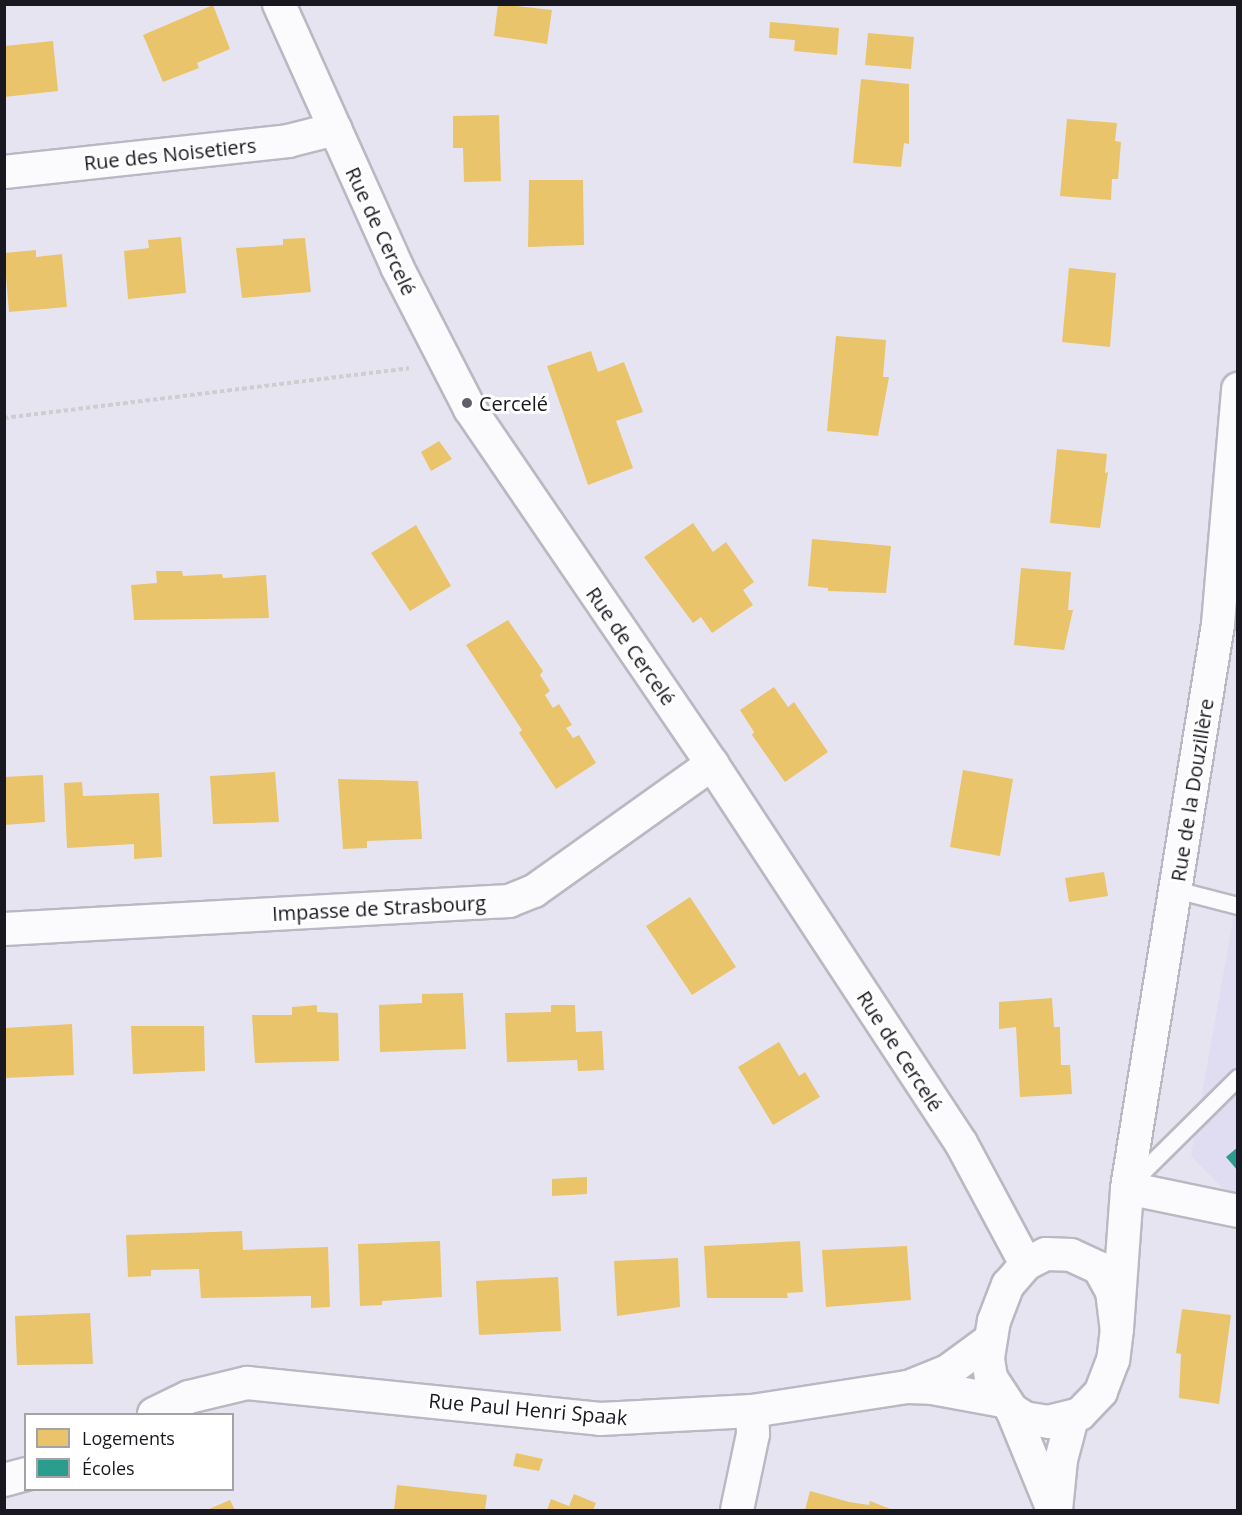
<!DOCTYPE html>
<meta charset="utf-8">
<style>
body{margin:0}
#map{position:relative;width:1242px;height:1515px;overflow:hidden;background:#e7e4f1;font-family:"Open Sans",sans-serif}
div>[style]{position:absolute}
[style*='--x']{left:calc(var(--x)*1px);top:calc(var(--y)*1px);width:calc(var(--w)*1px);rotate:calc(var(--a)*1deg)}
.built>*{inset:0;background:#e0dcf2}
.homes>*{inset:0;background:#e9c46a}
.schools>*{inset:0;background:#2a9d8f}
.path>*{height:4px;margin-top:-2px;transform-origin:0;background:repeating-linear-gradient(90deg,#cecdd1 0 4.5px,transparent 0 7.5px)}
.roads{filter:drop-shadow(2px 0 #bab8c2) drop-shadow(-2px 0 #bab8c2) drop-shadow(0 2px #bab8c2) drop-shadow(0 -2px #bab8c2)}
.lane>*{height:16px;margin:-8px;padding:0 8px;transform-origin:8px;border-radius:8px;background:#fbfbfd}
.street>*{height:32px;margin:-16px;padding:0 16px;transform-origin:16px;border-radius:16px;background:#fbfbfd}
.dots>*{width:16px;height:16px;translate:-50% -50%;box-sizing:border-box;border:3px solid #fff;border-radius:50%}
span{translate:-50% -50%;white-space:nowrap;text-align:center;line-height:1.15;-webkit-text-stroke:6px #fff;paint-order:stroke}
.street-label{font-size:20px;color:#19171f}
.poi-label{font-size:20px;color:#19171f}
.left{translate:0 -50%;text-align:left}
.frame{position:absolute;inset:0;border:6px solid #19171f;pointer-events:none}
.legend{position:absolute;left:24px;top:1413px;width:210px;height:78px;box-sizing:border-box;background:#fff;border:2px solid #a3a2a5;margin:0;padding:8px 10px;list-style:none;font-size:18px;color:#19171f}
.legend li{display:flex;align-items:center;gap:12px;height:30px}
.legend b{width:30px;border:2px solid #a3a2a5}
</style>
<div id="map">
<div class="built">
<i style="clip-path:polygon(1237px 897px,1237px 1197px,1231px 1197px,1191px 1156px)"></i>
</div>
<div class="homes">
<i style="clip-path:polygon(498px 4px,552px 10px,547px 44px,494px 36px)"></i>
<i style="clip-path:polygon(213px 5px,230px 49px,197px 63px,199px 68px,163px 82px,143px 35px)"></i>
<i style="clip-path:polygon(770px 22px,839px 28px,837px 55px,794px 51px,795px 40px,769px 38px)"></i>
<i style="clip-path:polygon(868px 33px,914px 37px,911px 69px,865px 65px)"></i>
<i style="clip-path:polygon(53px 41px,58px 91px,4px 97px,4px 46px)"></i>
<i style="clip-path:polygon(861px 79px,909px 84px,909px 144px,904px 143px,901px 167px,853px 163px)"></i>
<i style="clip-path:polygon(499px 115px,501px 181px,464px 182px,463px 148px,453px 148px,453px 116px)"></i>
<i style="clip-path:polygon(1067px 119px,1117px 123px,1115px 141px,1121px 142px,1118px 179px,1112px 179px,1111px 200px,1060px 196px)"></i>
<i style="clip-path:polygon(529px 180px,583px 180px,584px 245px,528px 247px)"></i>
<i style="clip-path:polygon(181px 237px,186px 293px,128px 299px,124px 251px,149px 248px,148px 240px)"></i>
<i style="clip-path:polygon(305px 238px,311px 292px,242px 298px,236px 248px,283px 245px,283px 239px)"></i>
<i style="clip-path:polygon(36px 250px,36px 257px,62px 254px,67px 307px,9px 312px,4px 253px)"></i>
<i style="clip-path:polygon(1069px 268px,1116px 273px,1110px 347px,1062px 342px)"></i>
<i style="clip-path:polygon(836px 336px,886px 340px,883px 377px,889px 377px,878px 436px,827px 431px)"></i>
<i style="clip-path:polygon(591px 351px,598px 372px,624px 362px,643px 412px,616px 421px,633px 468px,588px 485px,547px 366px)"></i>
<i style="clip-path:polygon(439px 441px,452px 459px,431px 471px,421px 452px)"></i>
<i style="clip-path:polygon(1057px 449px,1107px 454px,1105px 473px,1108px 472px,1100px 528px,1050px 523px)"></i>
<i style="clip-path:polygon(693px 523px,713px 552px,726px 542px,754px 582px,743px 590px,753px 605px,712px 633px,701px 617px,693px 623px,644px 557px)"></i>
<i style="clip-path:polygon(416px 525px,451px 586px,410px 611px,371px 553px)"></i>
<i style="clip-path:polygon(812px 539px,891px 546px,886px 593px,828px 591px,828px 588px,808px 586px)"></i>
<i style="clip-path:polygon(1021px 568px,1071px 572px,1068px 610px,1073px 610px,1064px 650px,1014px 645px)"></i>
<i style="clip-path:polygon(156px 571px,182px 571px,183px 576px,222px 574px,223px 578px,266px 575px,269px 618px,134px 620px,131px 585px,157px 583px)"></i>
<i style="clip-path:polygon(508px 620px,543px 671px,540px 675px,550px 691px,545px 695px,553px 708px,559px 704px,572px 725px,566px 728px,573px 738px,579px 735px,596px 763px,556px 789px,519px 733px,522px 730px,466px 645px)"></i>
<i style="clip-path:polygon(774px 687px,788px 707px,794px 702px,828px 752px,785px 782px,752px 735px,754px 732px,740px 710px)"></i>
<i style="clip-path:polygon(963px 770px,1013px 779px,1000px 856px,950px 847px)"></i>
<i style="clip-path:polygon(275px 772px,279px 822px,213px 824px,210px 776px)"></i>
<i style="clip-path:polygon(43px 775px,45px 822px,4px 825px,4px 777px)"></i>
<i style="clip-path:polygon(338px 779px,418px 781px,422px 839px,367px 841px,367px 848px,343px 849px)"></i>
<i style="clip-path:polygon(82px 782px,83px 796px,159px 793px,162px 857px,134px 859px,134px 844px,67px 848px,64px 783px)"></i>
<i style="clip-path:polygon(1104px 872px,1108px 896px,1069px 902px,1065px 878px)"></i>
<i style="clip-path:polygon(690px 897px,736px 967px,692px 995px,646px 926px)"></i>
<i style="clip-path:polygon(463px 993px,466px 1049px,380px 1052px,379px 1005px,422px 1003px,422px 994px)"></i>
<i style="clip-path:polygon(1052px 998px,1054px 1027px,1060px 1027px,1061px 1065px,1070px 1065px,1072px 1094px,1020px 1097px,1016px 1027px,999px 1029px,999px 1002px)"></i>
<i style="clip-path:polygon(317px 1005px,317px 1012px,338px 1013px,339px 1061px,255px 1063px,252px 1015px,292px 1015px,292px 1007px)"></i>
<i style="clip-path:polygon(551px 1005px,575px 1005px,576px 1032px,602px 1031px,604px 1070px,578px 1071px,577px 1060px,507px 1062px,505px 1013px,551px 1012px)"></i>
<i style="clip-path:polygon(72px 1024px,74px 1075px,4px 1078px,4px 1028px)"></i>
<i style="clip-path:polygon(131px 1026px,204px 1026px,205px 1071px,133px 1074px)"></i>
<i style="clip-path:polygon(779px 1042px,799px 1076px,805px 1072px,820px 1097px,773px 1125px,738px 1067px)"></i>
<i style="clip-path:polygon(587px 1177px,587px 1194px,552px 1196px,552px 1179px)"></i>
<i style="clip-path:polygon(242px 1231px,243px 1250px,328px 1247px,330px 1307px,311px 1308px,311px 1296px,201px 1298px,199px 1269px,151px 1270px,151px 1276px,128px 1277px,126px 1235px)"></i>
<i style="clip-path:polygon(440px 1241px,442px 1297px,382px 1301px,382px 1305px,360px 1306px,358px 1244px)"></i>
<i style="clip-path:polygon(800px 1241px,803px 1292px,787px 1293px,788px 1298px,707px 1298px,704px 1246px)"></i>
<i style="clip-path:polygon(907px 1246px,911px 1300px,826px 1307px,822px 1250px)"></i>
<i style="clip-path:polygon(678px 1258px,680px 1307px,617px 1316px,614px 1261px)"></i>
<i style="clip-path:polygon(558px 1277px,561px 1331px,479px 1335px,476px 1281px)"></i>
<i style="clip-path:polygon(1182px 1309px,1231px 1315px,1219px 1404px,1179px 1398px,1181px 1354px,1176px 1353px)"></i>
<i style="clip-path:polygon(90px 1313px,93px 1364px,17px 1365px,15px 1316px)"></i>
<i style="clip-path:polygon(516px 1453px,543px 1459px,539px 1471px,513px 1466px)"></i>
<i style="clip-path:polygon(397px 1485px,487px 1495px,485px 1510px,394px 1510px)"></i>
<i style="clip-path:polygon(810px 1491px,849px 1502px,869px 1505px,870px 1501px,893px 1510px,805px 1510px)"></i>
<i style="clip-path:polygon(574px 1494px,596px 1503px,593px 1510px,547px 1510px,551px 1499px,569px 1506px)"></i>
<i style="clip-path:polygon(230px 1500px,235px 1510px,207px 1510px)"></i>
</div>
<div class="schools">
<i style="clip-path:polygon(1238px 1147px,1238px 1171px,1226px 1157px)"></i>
</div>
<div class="path">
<i style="--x:4;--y:418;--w:408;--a:-7"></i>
</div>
<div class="roads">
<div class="lane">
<i style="--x:1176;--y:890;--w:64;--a:14.5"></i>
<i style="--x:1130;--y:1185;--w:152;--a:-44.7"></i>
</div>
<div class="street">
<i style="--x:279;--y:4;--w:288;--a:65.8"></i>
<i style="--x:397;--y:267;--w:160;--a:62.8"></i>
<i style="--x:470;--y:409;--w:430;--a:55.7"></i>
<i style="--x:712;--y:764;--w:453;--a:56.7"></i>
<i style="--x:961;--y:1143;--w:137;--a:61.8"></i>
<i style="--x:4;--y:172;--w:286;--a:-6.2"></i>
<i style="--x:288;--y:141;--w:49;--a:-14.3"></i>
<i style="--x:4;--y:929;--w:506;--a:-3.17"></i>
<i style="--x:509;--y:901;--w:27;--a:-22"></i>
<i style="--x:534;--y:891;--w:219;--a:-35.5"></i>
<i style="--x:1127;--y:1188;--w:113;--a:11.7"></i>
<i style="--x:1046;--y:1254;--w:25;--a:2"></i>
<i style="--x:1071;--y:1255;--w:31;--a:25"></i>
<i style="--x:1099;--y:1268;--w:26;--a:61"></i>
<i style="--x:1112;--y:1291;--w:38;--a:83"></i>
<i style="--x:1117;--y:1329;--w:31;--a:97"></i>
<i style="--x:1113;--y:1360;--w:34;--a:111"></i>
<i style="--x:1101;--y:1392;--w:30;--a:134"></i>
<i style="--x:1080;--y:1414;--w:32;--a:166"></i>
<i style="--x:1049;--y:1422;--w:24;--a:-171"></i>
<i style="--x:1025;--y:1418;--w:15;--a:-148"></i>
<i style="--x:1012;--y:1410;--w:38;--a:-123"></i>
<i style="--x:991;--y:1378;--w:20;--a:-99"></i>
<i style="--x:988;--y:1358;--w:37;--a:-81"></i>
<i style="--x:994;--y:1321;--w:39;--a:-69"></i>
<i style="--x:1008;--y:1285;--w:28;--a:-49"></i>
<i style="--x:1026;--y:1264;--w:22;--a:-27"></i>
<i style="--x:1117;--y:1329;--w:141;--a:-85.9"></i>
<i style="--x:1127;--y:1188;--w:571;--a:-80.83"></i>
<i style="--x:1218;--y:624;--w:236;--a:-85.1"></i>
<i style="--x:913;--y:1385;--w:38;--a:-22"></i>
<i style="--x:948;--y:1371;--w:52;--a:-36.4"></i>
<i style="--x:1012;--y:1410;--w:108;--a:67.7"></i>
<i style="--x:154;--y:1414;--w:39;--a:-26"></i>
<i style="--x:189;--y:1397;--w:60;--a:-13.6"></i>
<i style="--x:247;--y:1383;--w:355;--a:5.8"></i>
<i style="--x:600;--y:1419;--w:152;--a:-3"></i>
<i style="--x:752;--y:1411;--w:157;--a:-8.8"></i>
<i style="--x:907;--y:1387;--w:25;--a:2"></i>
<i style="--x:932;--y:1388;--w:72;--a:10.4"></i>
<i style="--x:4;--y:1480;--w:23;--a:-15"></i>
<i style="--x:737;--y:1510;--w:78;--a:-78.1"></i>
<i style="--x:753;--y:1434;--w:23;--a:-92"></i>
<i style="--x:1056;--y:1510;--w:50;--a:-84.3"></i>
<i style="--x:1061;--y:1460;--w:43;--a:-75.3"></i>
</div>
</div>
<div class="dots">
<i style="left:467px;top:403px;background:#615f68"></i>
</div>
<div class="street-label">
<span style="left:170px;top:154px;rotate:-6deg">Rue des Noisetiers</span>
<span style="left:381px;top:231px;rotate:65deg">Rue de Cercelé</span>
<span style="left:631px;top:646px;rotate:55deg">Rue de Cercelé</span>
<span style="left:1192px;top:790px;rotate:-81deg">Rue de la Douzillère</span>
<span style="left:379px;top:908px;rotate:-3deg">Impasse de Strasbourg</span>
<span style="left:900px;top:1051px;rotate:57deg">Rue de Cercelé</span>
<span style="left:528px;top:1409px;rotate:5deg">Rue Paul Henri Spaak</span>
</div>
<div class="poi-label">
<span class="left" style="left:479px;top:403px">Cercelé</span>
</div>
<div class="frame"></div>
<ul class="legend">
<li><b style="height:16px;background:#e9c46a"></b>Logements</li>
<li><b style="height:16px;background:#2a9d8f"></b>Écoles</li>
</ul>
</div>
